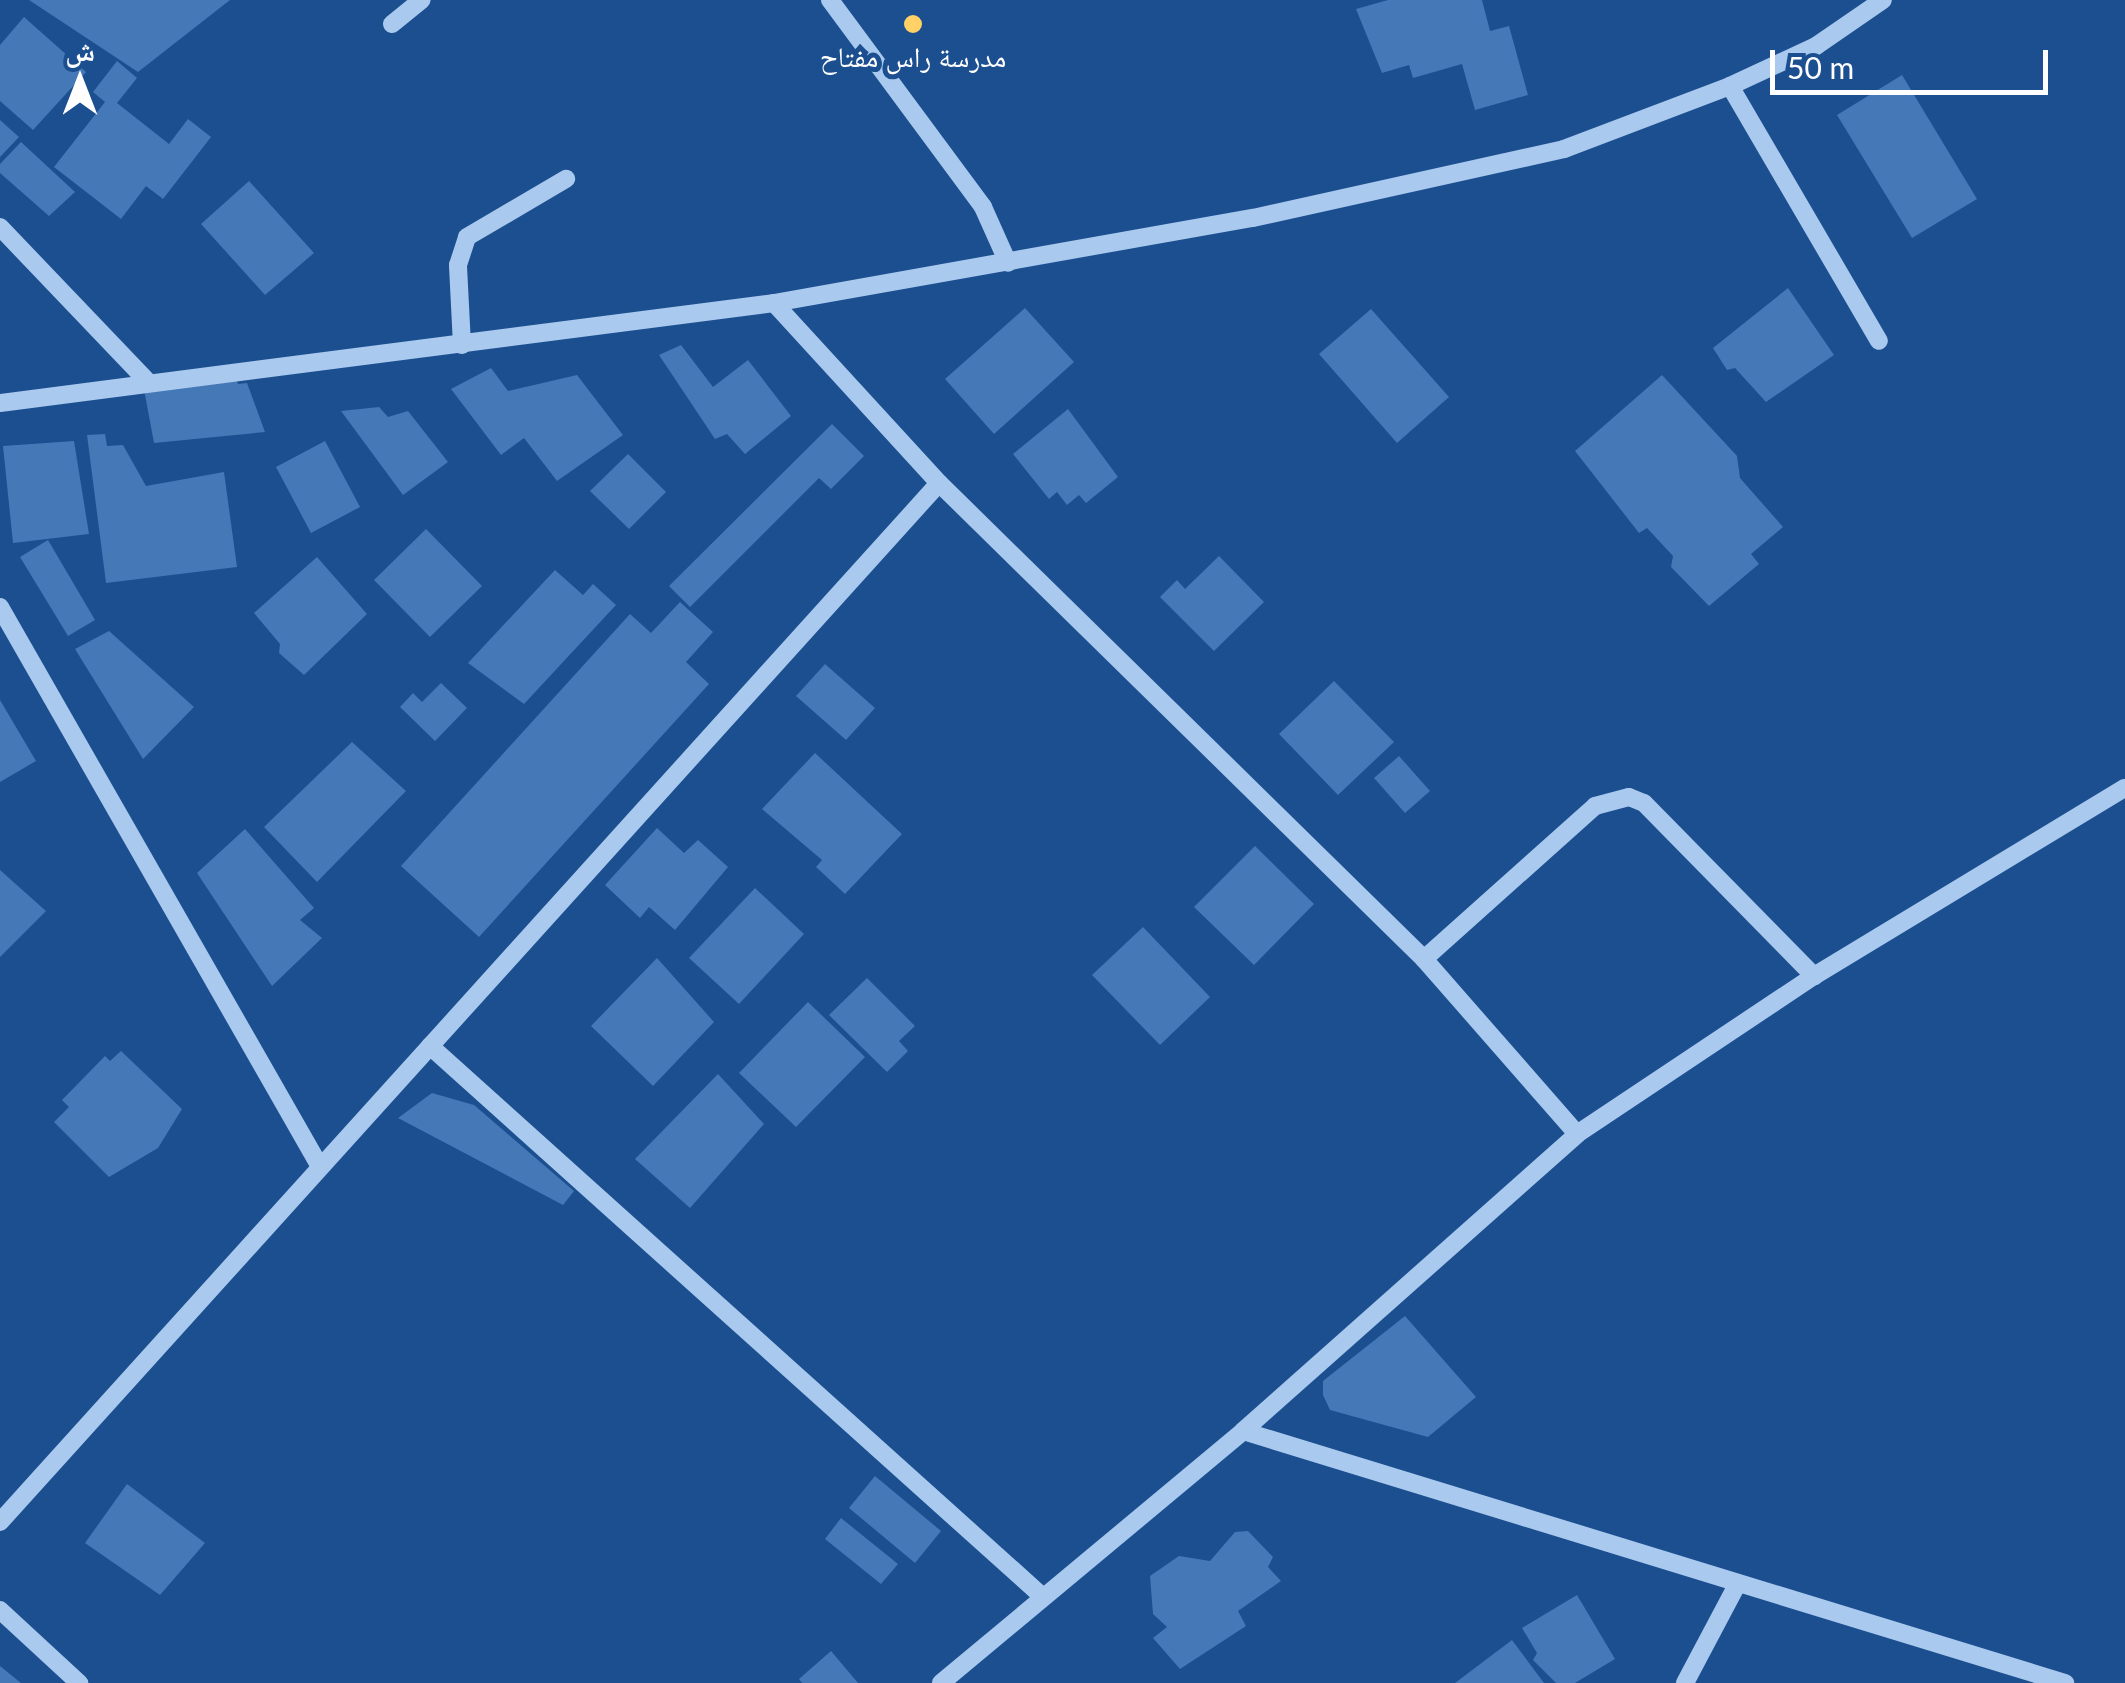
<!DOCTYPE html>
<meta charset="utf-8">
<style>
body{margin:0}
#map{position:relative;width:2125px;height:1683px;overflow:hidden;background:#1b4f8f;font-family:Lato,"Noto Naskh Arabic",sans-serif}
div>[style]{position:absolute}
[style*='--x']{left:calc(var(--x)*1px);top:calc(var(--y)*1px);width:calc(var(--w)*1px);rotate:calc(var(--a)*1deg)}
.building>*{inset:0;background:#4478b7}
.minor>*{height:18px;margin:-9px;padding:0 9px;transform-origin:9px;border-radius:9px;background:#a9c9ee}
.dots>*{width:28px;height:28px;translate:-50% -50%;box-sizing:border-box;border:5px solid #1b4f8f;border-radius:50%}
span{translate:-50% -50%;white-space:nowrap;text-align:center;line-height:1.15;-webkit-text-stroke:10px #1b4f8f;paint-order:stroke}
.poi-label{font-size:28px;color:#fff}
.north{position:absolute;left:30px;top:30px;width:100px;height:100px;-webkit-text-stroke:8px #1b4f8f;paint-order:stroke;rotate:0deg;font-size:28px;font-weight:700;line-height:40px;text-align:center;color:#fff}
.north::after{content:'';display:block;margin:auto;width:35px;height:45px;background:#fff;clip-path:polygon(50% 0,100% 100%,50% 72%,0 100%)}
.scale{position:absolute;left:1770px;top:50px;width:278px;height:45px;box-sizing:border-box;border:5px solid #fff;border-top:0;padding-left:12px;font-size:30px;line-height:35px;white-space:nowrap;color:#fff;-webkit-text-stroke:8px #1b4f8f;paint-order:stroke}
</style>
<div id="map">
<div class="building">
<i style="clip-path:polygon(29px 0,230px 0,138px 72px)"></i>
<i style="clip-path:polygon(1388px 0,1482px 0,1490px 31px,1509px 26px,1528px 95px,1475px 110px,1462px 64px,1413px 78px,1409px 65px,1382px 73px,1356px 9px)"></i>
<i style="clip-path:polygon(24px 17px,86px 72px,33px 130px,0 101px,0 45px)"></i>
<i style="clip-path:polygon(117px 61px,137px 78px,117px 103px,169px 144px,188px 119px,211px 137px,163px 199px,146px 186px,121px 219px,54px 167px,105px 102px,93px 92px)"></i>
<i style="clip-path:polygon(1902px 75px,1977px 199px,1912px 238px,1837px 115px)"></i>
<i style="clip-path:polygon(0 120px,19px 137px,0 157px)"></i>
<i style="clip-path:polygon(21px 142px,75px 192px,49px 216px,0 173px,0 164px)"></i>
<i style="clip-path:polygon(249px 181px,314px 253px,265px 295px,201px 224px)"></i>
<i style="clip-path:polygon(1788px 288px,1834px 355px,1766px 402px,1735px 368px,1727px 370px,1713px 348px)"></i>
<i style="clip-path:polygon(1025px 308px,1074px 362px,994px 434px,945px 379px)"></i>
<i style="clip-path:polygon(1371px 309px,1449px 397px,1397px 443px,1319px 354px)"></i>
<i style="clip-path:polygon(681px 345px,713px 387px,748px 360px,791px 416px,745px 454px,727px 434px,715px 439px,659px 355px)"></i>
<i style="clip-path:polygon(491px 368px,508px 391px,577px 375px,623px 435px,557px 481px,524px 438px,501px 455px,451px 389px)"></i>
<i style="clip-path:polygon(235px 374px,238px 384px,247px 383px,265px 432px,154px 443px,143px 384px)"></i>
<i style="clip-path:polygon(1662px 375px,1737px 456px,1740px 478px,1783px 527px,1751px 554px,1759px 564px,1709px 606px,1671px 567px,1673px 556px,1647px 528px,1639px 533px,1575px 451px)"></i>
<i style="clip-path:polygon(379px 407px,388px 417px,408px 411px,448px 462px,403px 495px,341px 411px)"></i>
<i style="clip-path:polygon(1068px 409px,1118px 477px,1086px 503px,1079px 495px,1067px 505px,1057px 492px,1049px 499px,1013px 454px)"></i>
<i style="clip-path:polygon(832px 424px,864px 456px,831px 489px,819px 478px,690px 607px,669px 586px)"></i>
<i style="clip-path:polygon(105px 434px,107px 446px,123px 445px,146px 486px,224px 472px,237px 567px,106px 583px,87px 435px)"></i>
<i style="clip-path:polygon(74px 441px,89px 534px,13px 543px,3px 446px)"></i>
<i style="clip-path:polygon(325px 441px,360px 507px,311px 533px,276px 467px)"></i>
<i style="clip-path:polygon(628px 454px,666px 492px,629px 529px,590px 491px)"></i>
<i style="clip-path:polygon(426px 529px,482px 586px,430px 637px,374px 580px)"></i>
<i style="clip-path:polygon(48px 540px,95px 620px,68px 636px,20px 557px)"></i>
<i style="clip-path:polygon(1219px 556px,1264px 602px,1214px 651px,1160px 597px,1177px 580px,1185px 589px)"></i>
<i style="clip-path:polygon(317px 557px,367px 614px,304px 675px,279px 653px,280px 644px,254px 613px)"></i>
<i style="clip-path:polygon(555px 570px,583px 595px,593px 584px,616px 605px,524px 704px,468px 663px)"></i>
<i style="clip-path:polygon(680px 602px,713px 632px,686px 662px,709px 684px,479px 937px,401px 866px,630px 614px,651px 633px)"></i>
<i style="clip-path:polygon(109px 631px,194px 707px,143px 759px,75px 649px)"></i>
<i style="clip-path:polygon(825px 664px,875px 708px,846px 740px,796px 696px)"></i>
<i style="clip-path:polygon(1334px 681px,1394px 742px,1338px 795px,1279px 734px)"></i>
<i style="clip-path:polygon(441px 683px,467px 708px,435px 741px,400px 707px,413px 693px,422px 702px)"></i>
<i style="clip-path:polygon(0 700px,36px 761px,0 782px)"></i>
<i style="clip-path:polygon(352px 742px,406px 791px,317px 882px,264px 827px)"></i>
<i style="clip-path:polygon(815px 753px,902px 834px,845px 894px,816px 867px,822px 860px,762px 809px)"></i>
<i style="clip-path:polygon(1399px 756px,1430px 791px,1405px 813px,1374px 778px)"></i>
<i style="clip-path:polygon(657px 828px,684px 853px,698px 840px,728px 867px,675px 930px,649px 907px,640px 918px,605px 885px)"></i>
<i style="clip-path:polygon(245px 829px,314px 908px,300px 920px,322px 938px,272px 986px,197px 873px)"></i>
<i style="clip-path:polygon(1255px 846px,1314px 904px,1254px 965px,1194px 907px)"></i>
<i style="clip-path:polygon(0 870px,46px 911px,0 957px)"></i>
<i style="clip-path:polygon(755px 888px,804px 934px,739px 1004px,689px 958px)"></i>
<i style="clip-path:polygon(1143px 927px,1210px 997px,1160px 1045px,1092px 975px)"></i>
<i style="clip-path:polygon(657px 958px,714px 1022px,653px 1086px,591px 1026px)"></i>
<i style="clip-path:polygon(867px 978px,915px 1026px,899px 1041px,908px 1051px,887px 1072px,829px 1015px)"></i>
<i style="clip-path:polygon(808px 1002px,865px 1057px,796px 1127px,739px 1073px)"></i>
<i style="clip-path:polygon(121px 1051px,182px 1109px,158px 1148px,109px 1177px,54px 1122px,69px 1107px,62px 1100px,105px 1056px,110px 1061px)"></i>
<i style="clip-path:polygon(718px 1074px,764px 1124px,690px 1208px,635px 1159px)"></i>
<i style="clip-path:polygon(432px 1093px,474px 1105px,574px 1191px,563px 1205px,398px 1118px)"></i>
<i style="clip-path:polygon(1405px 1316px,1476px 1397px,1428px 1437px,1330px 1410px,1323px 1395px,1323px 1381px)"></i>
<i style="clip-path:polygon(875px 1476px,941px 1531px,915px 1563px,849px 1508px)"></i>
<i style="clip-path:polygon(127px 1484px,205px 1543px,160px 1595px,85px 1543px)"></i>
<i style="clip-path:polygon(841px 1518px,898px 1564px,881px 1584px,825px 1539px)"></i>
<i style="clip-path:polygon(1248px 1531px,1273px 1557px,1268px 1567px,1281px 1581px,1238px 1611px,1246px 1626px,1180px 1669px,1153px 1638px,1167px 1627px,1153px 1614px,1150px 1576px,1179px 1556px,1210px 1561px,1235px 1532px)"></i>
<i style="clip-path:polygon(1577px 1595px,1615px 1659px,1575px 1683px,1556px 1683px,1533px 1660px,1537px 1653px,1522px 1628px)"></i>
<i style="clip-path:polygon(1512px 1640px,1544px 1683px,1455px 1683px)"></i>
<i style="clip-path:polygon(831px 1651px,858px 1683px,802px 1683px,799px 1679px)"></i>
<i style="clip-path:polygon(0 1666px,21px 1683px,0 1683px)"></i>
</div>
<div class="minor">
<i style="--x:830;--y:0;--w:257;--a:53.5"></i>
<i style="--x:983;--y:207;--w:61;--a:65.9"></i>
<i style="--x:392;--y:24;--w:38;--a:-39"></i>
<i style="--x:1730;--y:86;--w:295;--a:59.7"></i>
<i style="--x:0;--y:227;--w:214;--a:46.3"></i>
<i style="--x:774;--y:303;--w:244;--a:47.5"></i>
<i style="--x:939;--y:483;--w:680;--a:44.46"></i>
<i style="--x:1424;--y:959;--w:232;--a:48.8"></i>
<i style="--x:462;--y:345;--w:80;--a:-92.9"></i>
<i style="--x:458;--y:265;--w:29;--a:-72"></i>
<i style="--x:467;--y:237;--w:115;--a:-30.4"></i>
<i style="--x:0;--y:403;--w:780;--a:-7.36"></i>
<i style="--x:774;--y:303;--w:486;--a:-10.1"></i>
<i style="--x:1253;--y:218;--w:319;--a:-12.5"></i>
<i style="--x:1564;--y:149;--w:178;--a:-20.8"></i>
<i style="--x:1730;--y:86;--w:95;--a:-24.9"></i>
<i style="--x:1816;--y:46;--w:81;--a:-34.5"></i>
<i style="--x:0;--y:607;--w:643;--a:60.24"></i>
<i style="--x:1424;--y:959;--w:229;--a:-41.8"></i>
<i style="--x:1595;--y:806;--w:35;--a:-15"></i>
<i style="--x:1629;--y:797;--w:16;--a:22"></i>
<i style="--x:1644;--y:803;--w:243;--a:45.5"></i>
<i style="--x:430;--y:1046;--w:824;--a:41.95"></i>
<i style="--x:1243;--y:1431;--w:447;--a:-41.6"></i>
<i style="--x:1577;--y:1134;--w:285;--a:-33.7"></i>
<i style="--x:1814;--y:976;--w:363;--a:-31.2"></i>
<i style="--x:0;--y:1522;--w:1400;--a:-47.89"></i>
<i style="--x:0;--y:1610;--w:108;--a:42.7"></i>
<i style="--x:941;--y:1683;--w:393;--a:-39.8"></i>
<i style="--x:1243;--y:1431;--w:860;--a:17.04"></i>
<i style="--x:1685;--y:1683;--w:113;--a:-62.1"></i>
</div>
<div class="dots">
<i style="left:913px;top:24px;background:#ffd166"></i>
</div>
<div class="poi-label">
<span style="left:913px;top:56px">مدرسة راس مفتاح</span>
</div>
<div class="north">ش</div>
<div class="scale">50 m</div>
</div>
